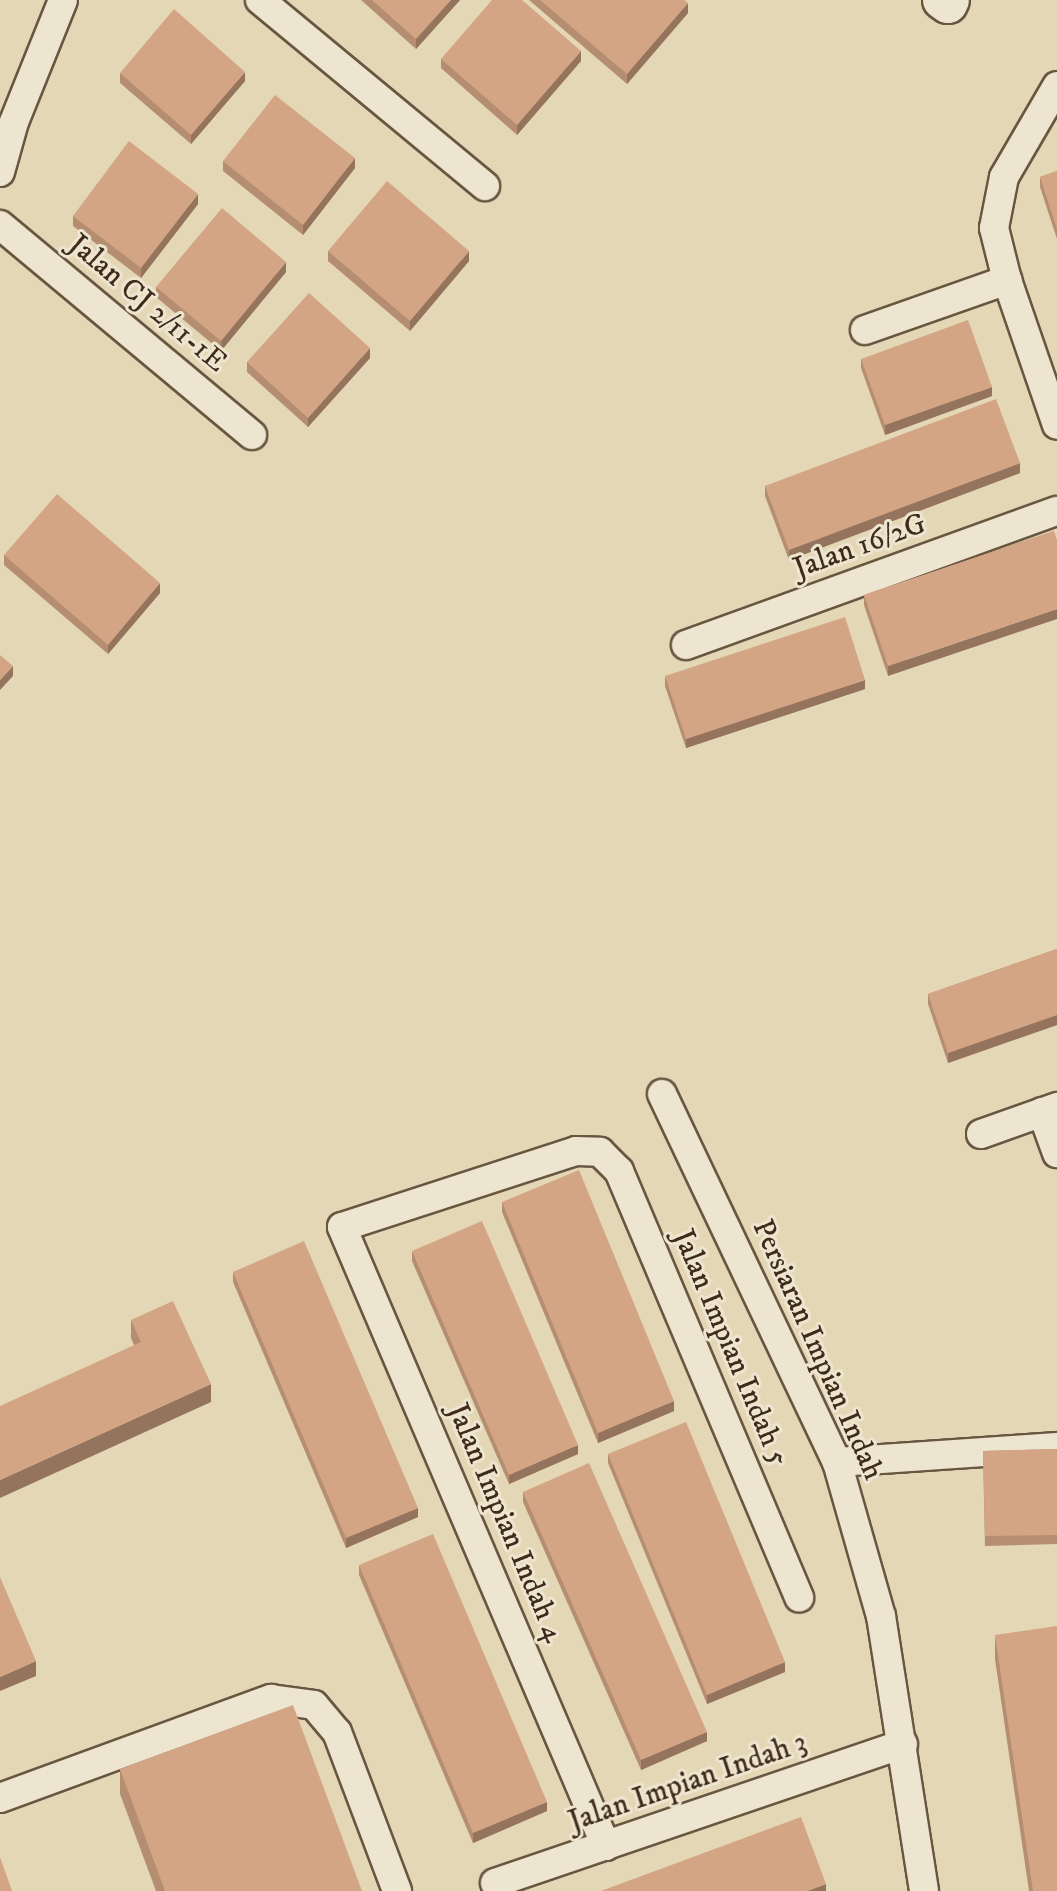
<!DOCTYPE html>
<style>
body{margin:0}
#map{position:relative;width:1057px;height:1891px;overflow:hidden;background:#e4d7b6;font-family:"IM FELL DW Pica",serif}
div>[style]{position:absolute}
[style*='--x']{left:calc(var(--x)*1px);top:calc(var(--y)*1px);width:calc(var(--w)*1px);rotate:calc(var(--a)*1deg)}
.roads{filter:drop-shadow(2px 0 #685641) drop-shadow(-2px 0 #685641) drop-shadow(0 2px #685641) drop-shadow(0 -2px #685641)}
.street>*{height:28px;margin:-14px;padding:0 14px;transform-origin:14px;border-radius:14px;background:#ede5d0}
.secondary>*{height:38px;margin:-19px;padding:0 19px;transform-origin:19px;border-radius:19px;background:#ede5d0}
.wall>*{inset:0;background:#b58e72}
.shaded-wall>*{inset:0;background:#94745c}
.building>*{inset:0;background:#d3a584}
span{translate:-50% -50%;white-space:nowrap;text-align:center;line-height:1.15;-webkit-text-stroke:6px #ede5d0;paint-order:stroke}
.street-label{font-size:30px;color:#3f2b1a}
</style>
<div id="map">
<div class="roads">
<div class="street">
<i style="--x:260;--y:0;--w:292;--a:39.6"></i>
<i style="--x:1057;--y:86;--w:105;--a:120.2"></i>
<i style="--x:1004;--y:177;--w:52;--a:101.1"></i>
<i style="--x:994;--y:228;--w:54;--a:76"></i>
<i style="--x:1007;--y:280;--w:153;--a:71"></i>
<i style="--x:0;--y:172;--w:52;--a:-74.4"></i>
<i style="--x:14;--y:122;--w:131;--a:-68.1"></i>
<i style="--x:0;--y:225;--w:328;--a:39.8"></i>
<i style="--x:865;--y:330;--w:151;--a:-19.4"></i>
<i style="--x:686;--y:645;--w:394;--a:-19.9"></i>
<i style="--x:662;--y:1094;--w:407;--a:64.6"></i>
<i style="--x:837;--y:1462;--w:160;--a:74.1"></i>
<i style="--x:881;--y:1616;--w:278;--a:81.1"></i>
<i style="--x:1042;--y:1112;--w:44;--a:69.9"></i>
<i style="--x:981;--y:1134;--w:81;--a:-19.6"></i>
<i style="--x:837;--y:1462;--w:221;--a:-3.9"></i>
<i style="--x:0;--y:1798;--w:289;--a:-20.1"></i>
<i style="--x:271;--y:1699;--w:43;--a:7.9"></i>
<i style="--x:314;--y:1705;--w:35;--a:50"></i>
<i style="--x:337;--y:1732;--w:170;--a:69.3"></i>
<i style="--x:606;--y:1846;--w:673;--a:-113.1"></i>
<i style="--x:342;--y:1227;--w:246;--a:-18"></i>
<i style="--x:576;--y:1151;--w:24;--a:2"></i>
<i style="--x:600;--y:1152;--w:27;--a:45"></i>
<i style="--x:619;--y:1171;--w:463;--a:67.1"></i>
<i style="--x:495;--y:1883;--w:431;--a:-18.8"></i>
</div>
<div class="secondary">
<i style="--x:942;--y:0;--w:7;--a:34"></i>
<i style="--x:948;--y:4;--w:4;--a:-63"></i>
</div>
</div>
<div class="wall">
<i style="clip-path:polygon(361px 0,460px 0,416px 49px)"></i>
<i style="clip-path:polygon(529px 0,684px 0,688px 13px,627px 84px)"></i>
<i style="clip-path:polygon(441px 59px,581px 61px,517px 135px,441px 68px)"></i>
<i style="clip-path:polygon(120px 73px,245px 81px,191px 144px,120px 83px)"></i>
<i style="clip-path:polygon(223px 161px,355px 168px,303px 235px,223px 171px)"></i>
<i style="clip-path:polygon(1057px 171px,1057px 239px,1040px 187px,1040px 177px)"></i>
<i style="clip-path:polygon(198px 204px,141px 278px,73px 226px,73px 216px)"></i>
<i style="clip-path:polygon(328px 251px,469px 261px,410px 331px,328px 261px)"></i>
<i style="clip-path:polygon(286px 272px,221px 351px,156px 297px,156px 287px)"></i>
<i style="clip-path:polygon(370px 358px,308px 427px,247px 372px,247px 362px)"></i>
<i style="clip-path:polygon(861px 359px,992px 396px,885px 435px,861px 368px)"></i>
<i style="clip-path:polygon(1020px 473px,789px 560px,765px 496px,765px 486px)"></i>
<i style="clip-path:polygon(1054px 531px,888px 676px,864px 605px,864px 595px)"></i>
<i style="clip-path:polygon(4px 555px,160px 593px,108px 654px,4px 565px)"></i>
<i style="clip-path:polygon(665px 676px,865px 689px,686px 748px,665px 686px)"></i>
<i style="clip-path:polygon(1057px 949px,1057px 1025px,948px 1063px,928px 1004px,928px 994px)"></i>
<i style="clip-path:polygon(502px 1202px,674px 1411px,598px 1443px,502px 1212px)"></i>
<i style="clip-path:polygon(412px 1251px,578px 1454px,509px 1484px,412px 1261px)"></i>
<i style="clip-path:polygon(233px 1272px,418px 1517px,346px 1548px,233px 1282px)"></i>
<i style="clip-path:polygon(131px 1320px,211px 1402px,134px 1345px,131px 1338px)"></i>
<i style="clip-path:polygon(1057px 1449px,1057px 1544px,985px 1546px,983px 1451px)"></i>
<i style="clip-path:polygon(608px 1454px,785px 1672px,707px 1704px,608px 1463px)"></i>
<i style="clip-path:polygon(523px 1492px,707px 1741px,641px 1770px,523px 1502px)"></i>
<i style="clip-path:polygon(359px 1565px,547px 1811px,473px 1843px,359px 1575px)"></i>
<i style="clip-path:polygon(995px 1635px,1057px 1891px,1029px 1891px,995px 1659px)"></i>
<i style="clip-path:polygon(120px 1769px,362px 1891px,156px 1891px,120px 1794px)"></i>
</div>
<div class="shaded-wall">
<i style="clip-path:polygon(451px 0,460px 0,416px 49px,416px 39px)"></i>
<i style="clip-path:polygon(688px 3px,688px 13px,627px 84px,627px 74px)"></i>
<i style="clip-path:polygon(581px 51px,581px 61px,517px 135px,517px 125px)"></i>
<i style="clip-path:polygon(245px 72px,245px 81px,191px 144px,191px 135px)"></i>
<i style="clip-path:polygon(355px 158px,355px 168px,303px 235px,303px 225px)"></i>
<i style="clip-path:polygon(198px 194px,198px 204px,141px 278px,141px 268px)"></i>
<i style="clip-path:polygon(469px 251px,469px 261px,410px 331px,410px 321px)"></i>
<i style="clip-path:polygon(286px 262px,286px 272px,221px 351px,221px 341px)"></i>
<i style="clip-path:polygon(370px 348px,370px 358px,308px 427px,308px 418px)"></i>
<i style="clip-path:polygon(992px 387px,992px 396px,885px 435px,885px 425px)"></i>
<i style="clip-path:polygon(1020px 463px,1020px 473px,789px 560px,789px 550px)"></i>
<i style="clip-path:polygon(160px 583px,160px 593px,108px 654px,108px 645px)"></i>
<i style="clip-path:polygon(1057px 609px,1057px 619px,888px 676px,888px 666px)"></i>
<i style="clip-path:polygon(13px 666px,13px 676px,0 690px,0 680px)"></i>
<i style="clip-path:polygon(865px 680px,865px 689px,686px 748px,686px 739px)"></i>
<i style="clip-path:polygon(1057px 1015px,1057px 1025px,948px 1063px,948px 1053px)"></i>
<i style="clip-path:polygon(211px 1384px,211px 1402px,0 1498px,0 1480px)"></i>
<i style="clip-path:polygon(674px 1401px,674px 1411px,598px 1443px,598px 1433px)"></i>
<i style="clip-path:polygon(578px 1445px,578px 1454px,509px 1484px,509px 1475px)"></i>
<i style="clip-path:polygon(418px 1508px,418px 1517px,346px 1548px,346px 1538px)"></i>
<i style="clip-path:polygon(36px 1661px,36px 1676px,0 1691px,0 1677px)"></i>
<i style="clip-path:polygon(785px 1662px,785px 1672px,707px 1704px,707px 1695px)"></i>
<i style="clip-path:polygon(707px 1732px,707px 1741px,641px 1770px,641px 1760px)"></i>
<i style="clip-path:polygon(547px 1802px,547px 1811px,473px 1843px,473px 1833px)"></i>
<i style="clip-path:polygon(826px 1884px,826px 1891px,807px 1891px)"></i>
</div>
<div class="building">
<i style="clip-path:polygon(372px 0,451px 0,416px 39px)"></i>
<i style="clip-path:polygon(492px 0,522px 0,581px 51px,517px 125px,441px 59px)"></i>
<i style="clip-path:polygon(540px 0,684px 0,688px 3px,627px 74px)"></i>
<i style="clip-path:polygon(174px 9px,245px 72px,191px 135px,120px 73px)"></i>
<i style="clip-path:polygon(275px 95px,355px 158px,303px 225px,223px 161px)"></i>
<i style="clip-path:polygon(129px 141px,198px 194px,141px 268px,73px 216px)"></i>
<i style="clip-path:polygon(1057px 171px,1057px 229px,1040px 177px)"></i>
<i style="clip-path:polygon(387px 181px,469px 251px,410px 321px,328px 251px)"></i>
<i style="clip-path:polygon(222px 208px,286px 262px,221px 341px,156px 287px)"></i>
<i style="clip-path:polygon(309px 293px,370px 348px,308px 418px,247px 362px)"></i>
<i style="clip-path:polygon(968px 320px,992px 387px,885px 425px,861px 359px)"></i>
<i style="clip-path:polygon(996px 399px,1020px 463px,789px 550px,765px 486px)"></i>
<i style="clip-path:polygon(57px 494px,160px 583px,108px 645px,4px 555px)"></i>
<i style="clip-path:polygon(1054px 531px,1057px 540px,1057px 609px,888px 666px,864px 595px)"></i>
<i style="clip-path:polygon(845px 617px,865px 680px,686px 739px,665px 676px)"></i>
<i style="clip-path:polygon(0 655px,13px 666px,0 680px)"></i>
<i style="clip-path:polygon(1057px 949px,1057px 1015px,948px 1053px,928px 994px)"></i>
<i style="clip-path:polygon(579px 1170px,674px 1401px,598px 1433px,502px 1202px)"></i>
<i style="clip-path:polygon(482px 1221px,578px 1445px,509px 1475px,412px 1251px)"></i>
<i style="clip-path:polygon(304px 1241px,418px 1508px,346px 1538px,233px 1272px)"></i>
<i style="clip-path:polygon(173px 1301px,211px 1384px,0 1480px,0 1406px,141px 1342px,131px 1320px)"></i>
<i style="clip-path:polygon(686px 1422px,785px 1662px,707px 1695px,608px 1454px)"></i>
<i style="clip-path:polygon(1057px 1449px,1057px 1535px,985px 1536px,983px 1451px)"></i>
<i style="clip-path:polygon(589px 1463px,707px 1732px,641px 1760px,523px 1492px)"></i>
<i style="clip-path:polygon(433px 1534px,547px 1802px,473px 1833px,359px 1565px)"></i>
<i style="clip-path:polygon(0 1577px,36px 1661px,0 1677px)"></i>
<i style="clip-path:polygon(1057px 1626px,1057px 1891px,1033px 1891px,995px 1635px)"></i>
<i style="clip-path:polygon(293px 1705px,362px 1891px,165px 1891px,120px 1769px)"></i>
<i style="clip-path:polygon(801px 1817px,826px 1884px,807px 1891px,601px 1891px)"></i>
<i style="clip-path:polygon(0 1857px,12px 1891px,0 1891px)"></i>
</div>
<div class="street-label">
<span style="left:147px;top:304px;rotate:40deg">Jalan CJ 2/11-1E</span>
<span style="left:860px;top:547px;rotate:-20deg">Jalan 16/2G</span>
<span style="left:730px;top:1348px;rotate:67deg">Jalan Impian Indah 5</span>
<span style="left:817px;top:1350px;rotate:66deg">Persiaran Impian Indah</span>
<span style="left:505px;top:1523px;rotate:67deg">Jalan Impian Indah 4</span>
<span style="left:688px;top:1783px;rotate:-19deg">Jalan Impian Indah 3</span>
</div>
</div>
